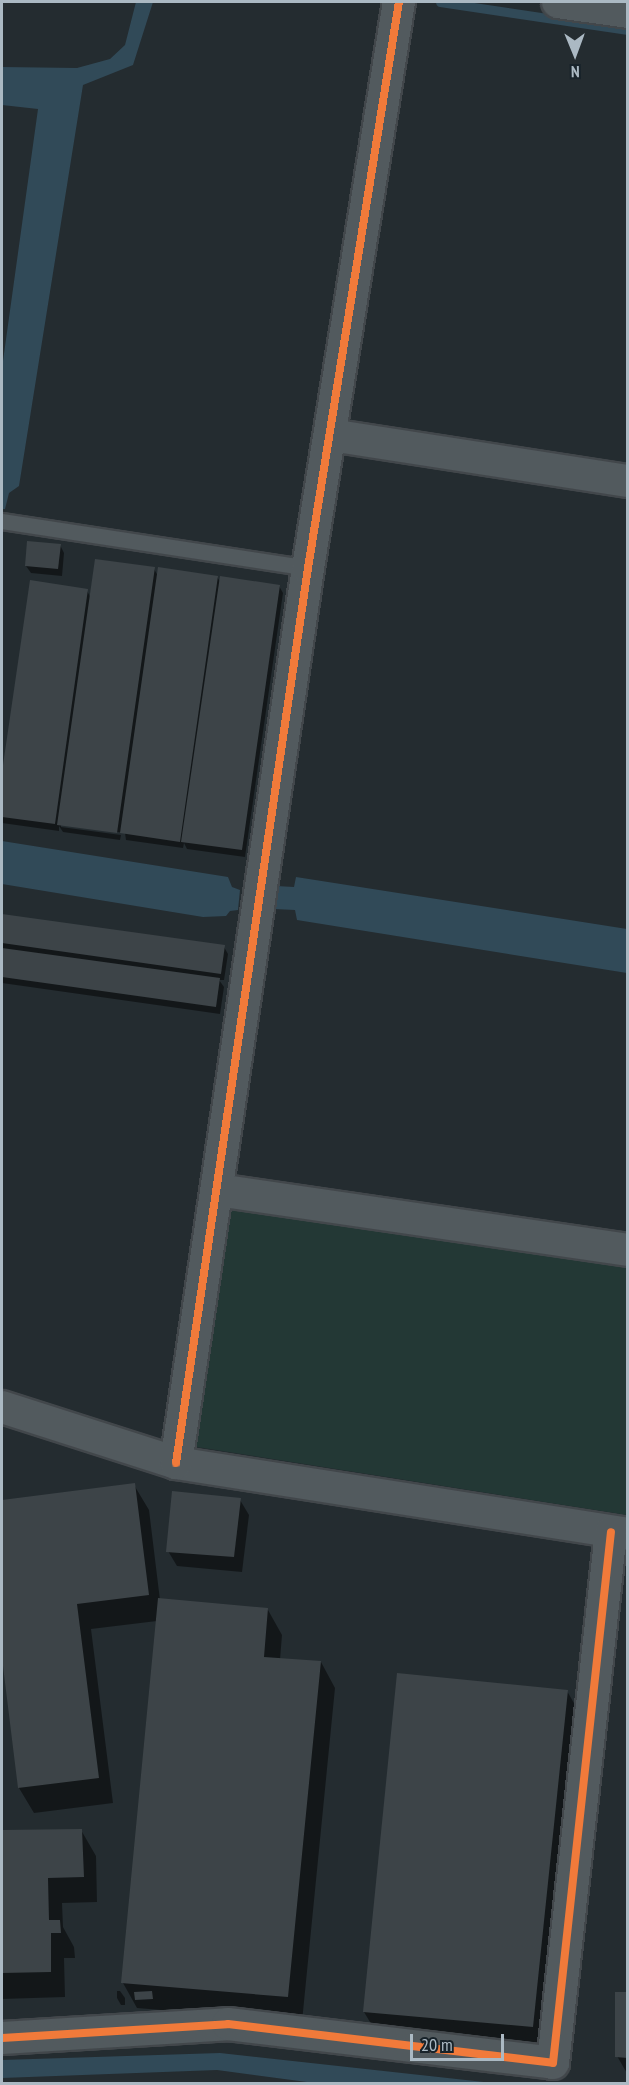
<!DOCTYPE html>
<style>
body{margin:0}
#map{position:relative;width:629px;height:2085px;overflow:hidden;background:#242c30;font-family:"PT Sans Narrow",sans-serif}
div>[style]{position:absolute}
[style*='--x']{left:calc(var(--x)*1px);top:calc(var(--y)*1px);width:calc(var(--w)*1px);rotate:calc(var(--a)*1deg)}
.green>*{inset:0;background:#233835}
.water>*{inset:0;background:#314a58}
.shadow>*{inset:0;background:#0007}
.stream>*{height:9px;margin:-4.5px;padding:0 4.5px;transform-origin:4.5px;border-radius:4.5px;background:#314a58}
.building>*{inset:0;background:#3d4448}
.roads{filter:drop-shadow(2px 0 #42474b) drop-shadow(-2px 0 #42474b) drop-shadow(0 2px #42474b) drop-shadow(0 -2px #42474b)}
.lane>*{height:15px;margin:-7.5px;padding:0 7.5px;transform-origin:7.5px;border-radius:7.5px;background:#525a5e}
.street>*{height:32px;margin:-16px;padding:0 16px;transform-origin:16px;border-radius:16px;background:#525a5e}
.cycleway>*{height:8px;margin:-4px;padding:0 4px;transform-origin:4px;border-radius:4px;background:#f17a3a}
span{translate:-50% -50%;white-space:nowrap;text-align:center;line-height:1.15;-webkit-text-stroke:5px #18232a;paint-order:stroke}
.frame{position:absolute;inset:0;border:3px solid #abb9c3;pointer-events:none}
.north{position:absolute;left:545px;top:24px;width:60px;height:60px;-webkit-text-stroke:4px #18232a;paint-order:stroke;rotate:179deg;font-size:16px;font-weight:700;line-height:24px;text-align:center;color:#abb9c3}
.north::after{content:'';display:block;margin:auto;width:21px;height:27px;background:#abb9c3;clip-path:polygon(50% 0,100% 100%,50% 72%,0 100%)}
.scale{position:absolute;left:410px;top:2034px;width:94px;height:27px;box-sizing:border-box;border:3px solid #abb9c3;border-top:0;padding-left:8px;font-size:18px;line-height:21px;white-space:nowrap;color:#abb9c3;-webkit-text-stroke:4px #18232a;paint-order:stroke}
</style>
<div id="map">
<div class="green">
<i style="clip-path:polygon(227px 1201px,627px 1262px,627px 1515px,191px 1446px)"></i>
</div>
<div class="water">
<i style="clip-path:polygon(136px 2px,153px 2px,133px 65px,83px 85px,19px 486px,9px 493px,5px 509px,2px 509px,2px 368px,38px 109px,2px 105px,2px 67px,77px 68px,110px 59px,125px 45px)"></i>
<i style="clip-path:polygon(2px 841px,228px 877px,232px 887px,240px 890px,238px 910px,230px 911px,226px 916px,203px 917px,2px 884px)"></i>
<i style="clip-path:polygon(296px 877px,627px 929px,627px 973px,297px 920px,295px 910px,274px 909px,276px 886px,294px 887px)"></i>
<i style="clip-path:polygon(220px 2053px,493px 2083px,322px 2084px,217px 2070px,2px 2078px,2px 2060px)"></i>
</div>
<div class="shadow">
<i style="clip-path:polygon(60px 545px,64px 553px,62px 576px,31px 573px,26px 566px)"></i>
<i style="clip-path:polygon(154px 569px,158px 576px,217px 577px,221px 583px,279px 586px,283px 593px,245px 857px,187px 849px,184px 843px,183px 848px,126px 840px,125px 833px,61px 824px,61px 827px,121px 835px,120px 840px,63px 832px,59px 826px,59px 831px,2px 823px,2px 782px,31px 582px,87px 591px,91px 598px)"></i>
<i style="clip-path:polygon(2px 915px,224px 947px,228px 954px,224px 980px,219px 980px,224px 987px,220px 1014px,2px 983px)"></i>
<i style="clip-path:polygon(134px 1485px,149px 1510px,160px 1600px,268px 1610px,282px 1635px,280px 1660px,321px 1662px,335px 1688px,302px 2022px,137px 2008px,123px 1983px,157px 1621px,91px 1629px,113px 1803px,34px 1813px,19px 1788px,2px 1646px,2px 1501px)"></i>
<i style="clip-path:polygon(240px 1500px,249px 1515px,242px 1572px,177px 1566px,168px 1551px)"></i>
<i style="clip-path:polygon(567px 1691px,582px 1717px,547px 2052px,379px 2037px,364px 2012px)"></i>
<i style="clip-path:polygon(81px 1830px,96px 1856px,97px 1902px,62px 1903px,63px 1927px,74px 1947px,75px 1958px,64px 1958px,65px 1997px,2px 1999px,2px 1832px)"></i>
<i style="clip-path:polygon(117px 1991px,120px 1991px,125px 1998px,125px 2005px,121px 2005px,117px 1998px)"></i>
<i style="clip-path:polygon(628px 1994px,628px 2075px,617px 2056px)"></i>
</div>
<div class="stream">
<i style="--x:440;--y:2;--w:190;--a:8.5"></i>
</div>
<div class="building">
<i style="clip-path:polygon(27px 541px,61px 544px,58px 569px,25px 566px)"></i>
<i style="clip-path:polygon(95px 559px,155px 567px,117px 833px,57px 825px)"></i>
<i style="clip-path:polygon(158px 567px,218px 576px,180px 842px,120px 833px)"></i>
<i style="clip-path:polygon(220px 576px,280px 585px,242px 850px,181px 842px)"></i>
<i style="clip-path:polygon(30px 580px,88px 589px,55px 824px,2px 817px,2px 772px)"></i>
<i style="clip-path:polygon(2px 914px,225px 945px,221px 974px,2px 943px)"></i>
<i style="clip-path:polygon(2px 948px,220px 978px,216px 1007px,2px 977px)"></i>
<i style="clip-path:polygon(135px 1483px,149px 1595px,77px 1604px,99px 1778px,18px 1788px,2px 1658px,2px 1500px)"></i>
<i style="clip-path:polygon(172px 1491px,241px 1498px,234px 1557px,166px 1552px)"></i>
<i style="clip-path:polygon(158px 1598px,268px 1608px,264px 1657px,321px 1661px,288px 1997px,121px 1983px)"></i>
<i style="clip-path:polygon(397px 1673px,568px 1690px,533px 2027px,363px 2012px)"></i>
<i style="clip-path:polygon(82px 1829px,84px 1877px,48px 1878px,49px 1920px,60px 1920px,61px 1933px,51px 1933px,51px 1972px,2px 1973px,2px 1830px)"></i>
<i style="clip-path:polygon(152px 1991px,153px 1999px,135px 2000px,134px 1992px)"></i>
<i style="clip-path:polygon(615px 1992px,628px 1992px,628px 2058px,615px 2057px)"></i>
</div>
<div class="roads">
<div class="lane">
<i style="--x:2;--y:521;--w:310;--a:8.7"></i>
</div>
<div class="street">
<i style="--x:558;--y:2;--w:71;--a:8.1"></i>
<i style="--x:330;--y:435;--w:302;--a:8.8"></i>
<i style="--x:217;--y:1190;--w:415;--a:8.3"></i>
<i style="--x:2;--y:1407;--w:183;--a:17.8"></i>
<i style="--x:176;--y:1463;--w:458;--a:8.9"></i>
<i style="--x:176;--y:1463;--w:905;--a:-81.61"></i>
<i style="--x:308;--y:568;--w:573;--a:-80.87"></i>
<i style="--x:2;--y:2038;--w:226;--a:-3.5"></i>
<i style="--x:228;--y:2024;--w:327;--a:6.8"></i>
<i style="--x:553;--y:2063;--w:534;--a:-83.77"></i>
</div>
</div>
<div class="cycleway">
<i style="--x:176;--y:1463;--w:905;--a:-81.61"></i>
<i style="--x:308;--y:568;--w:573;--a:-80.87"></i>
<i style="--x:2;--y:2038;--w:226;--a:-3.5"></i>
<i style="--x:228;--y:2024;--w:327;--a:6.8"></i>
<i style="--x:553;--y:2063;--w:534;--a:-83.77"></i>
</div>
<div class="frame"></div>
<div class="north">N</div>
<div class="scale">20 m</div>
</div>
